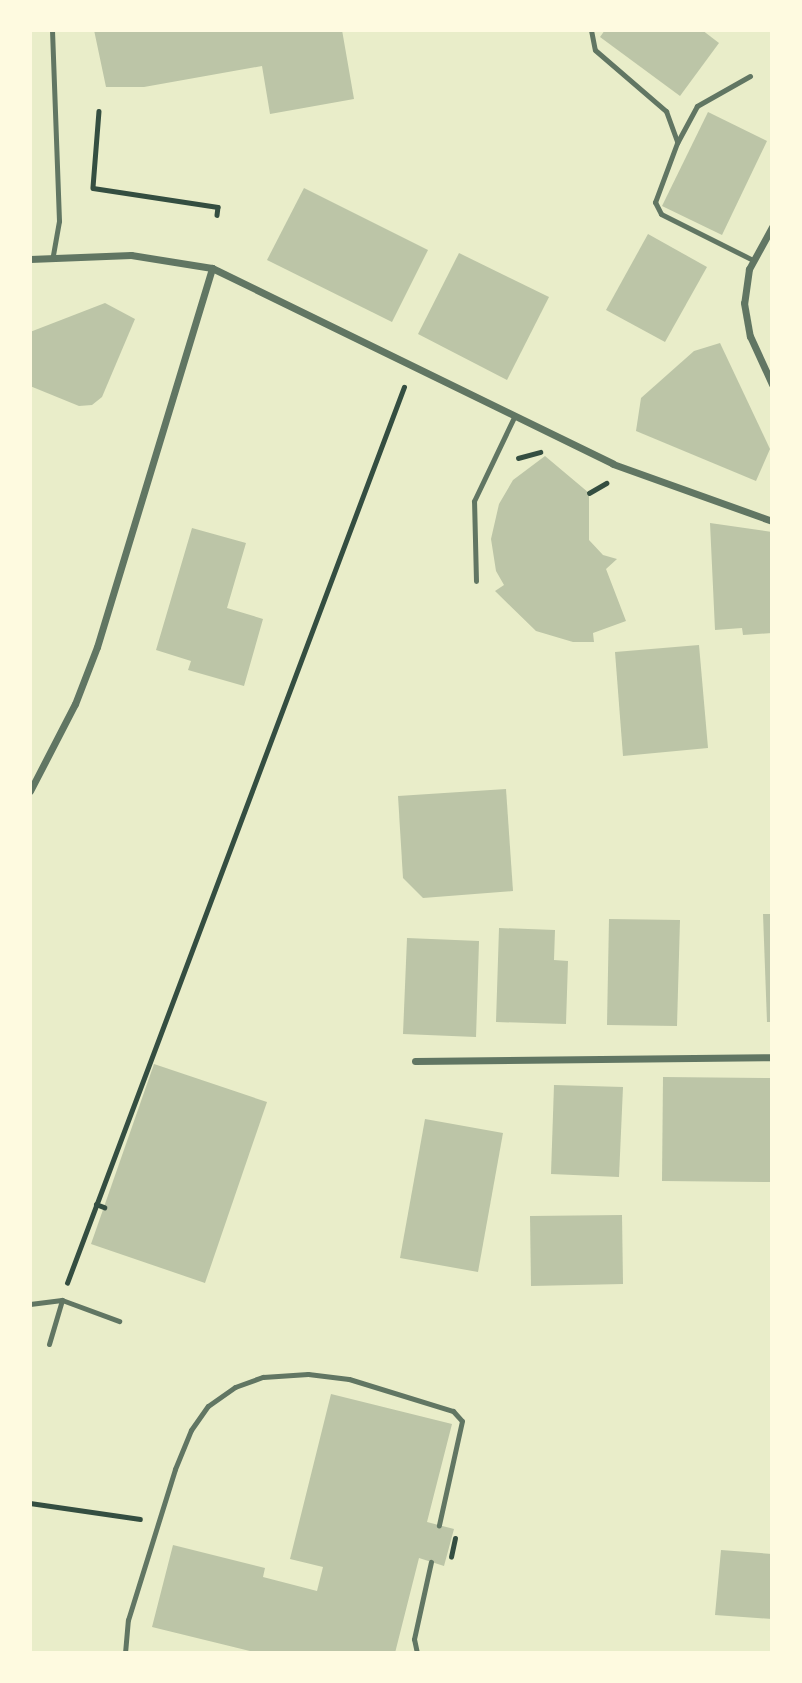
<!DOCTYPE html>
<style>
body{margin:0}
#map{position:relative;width:802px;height:1683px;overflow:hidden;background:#e9edc9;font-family:Signika,sans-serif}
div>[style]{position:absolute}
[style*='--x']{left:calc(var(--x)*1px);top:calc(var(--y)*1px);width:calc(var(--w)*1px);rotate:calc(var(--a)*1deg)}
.building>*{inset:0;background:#bcc5a7}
.path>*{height:4.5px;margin:-2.25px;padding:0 2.25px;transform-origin:2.25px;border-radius:2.25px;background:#344e41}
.service>*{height:5px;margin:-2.5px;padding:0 2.5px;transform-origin:2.5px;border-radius:2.5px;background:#617663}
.minor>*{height:7px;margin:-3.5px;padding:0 3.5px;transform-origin:3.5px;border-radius:3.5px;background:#617663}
span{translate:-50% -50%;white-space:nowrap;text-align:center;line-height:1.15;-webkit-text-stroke:5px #fefae0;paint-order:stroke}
.frame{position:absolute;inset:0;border:32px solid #fefae0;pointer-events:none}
</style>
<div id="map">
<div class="building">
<i style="clip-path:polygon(94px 30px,342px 30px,354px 99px,270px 114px,262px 66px,144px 87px,106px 87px)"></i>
<i style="clip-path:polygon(605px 30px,702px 30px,719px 43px,680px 96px,600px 37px)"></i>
<i style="clip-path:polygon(708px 112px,767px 141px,722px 235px,662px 206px)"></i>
<i style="clip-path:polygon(304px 188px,428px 250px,392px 322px,267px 260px)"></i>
<i style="clip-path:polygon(648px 234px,707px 267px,665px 342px,606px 310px)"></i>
<i style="clip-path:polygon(459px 253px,549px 297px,507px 380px,418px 334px)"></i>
<i style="clip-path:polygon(105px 303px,135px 319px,102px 397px,92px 405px,79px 406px,30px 386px,30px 332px)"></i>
<i style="clip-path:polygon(720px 343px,770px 449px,756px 481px,636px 431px,641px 398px,694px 351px)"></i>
<i style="clip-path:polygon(545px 456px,589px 493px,589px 540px,603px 555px,617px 559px,606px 569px,626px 621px,593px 633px,594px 642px,573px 642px,536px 631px,495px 591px,504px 585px,496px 571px,491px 539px,499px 504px,513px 480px)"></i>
<i style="clip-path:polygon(710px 523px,772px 532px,772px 633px,743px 635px,742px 628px,715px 630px)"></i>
<i style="clip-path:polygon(192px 528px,246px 543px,227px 608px,263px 619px,244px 686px,188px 670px,191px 661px,156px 650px)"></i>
<i style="clip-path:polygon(699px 645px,708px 748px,623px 756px,615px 652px)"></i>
<i style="clip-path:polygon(506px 789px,513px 891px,423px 898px,403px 878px,398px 796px)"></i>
<i style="clip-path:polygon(763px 914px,772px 914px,772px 1022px,767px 1022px)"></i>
<i style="clip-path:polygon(609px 919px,680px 920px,677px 1026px,607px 1025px)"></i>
<i style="clip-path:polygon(499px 928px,555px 930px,554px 960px,568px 961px,566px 1024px,496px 1022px)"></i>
<i style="clip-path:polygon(407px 938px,479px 941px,476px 1037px,403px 1034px)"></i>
<i style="clip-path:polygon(154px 1064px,267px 1102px,205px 1283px,91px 1244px)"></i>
<i style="clip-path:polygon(663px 1077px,772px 1078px,772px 1182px,662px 1181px)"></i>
<i style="clip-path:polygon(554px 1085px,623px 1087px,619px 1177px,551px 1174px)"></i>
<i style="clip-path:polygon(425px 1119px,503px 1133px,478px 1272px,400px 1258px)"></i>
<i style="clip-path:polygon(622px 1215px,623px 1284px,531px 1286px,530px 1216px)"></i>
<i style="clip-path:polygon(331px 1394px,452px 1424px,427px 1522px,454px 1529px,444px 1566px,419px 1558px,395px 1653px,258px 1653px,152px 1627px,173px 1545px,265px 1568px,263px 1577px,317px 1591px,323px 1567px,290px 1559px)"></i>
<i style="clip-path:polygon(721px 1550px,772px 1554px,772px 1619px,715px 1615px)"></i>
</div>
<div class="path">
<i style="--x:99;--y:111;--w:77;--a:94.5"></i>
<i style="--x:93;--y:188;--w:126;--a:8.6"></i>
<i style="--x:218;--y:207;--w:8;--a:97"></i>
<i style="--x:518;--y:458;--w:23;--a:-15"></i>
<i style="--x:589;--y:493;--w:20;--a:-30"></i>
<i style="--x:96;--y:1204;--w:9;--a:21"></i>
<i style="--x:67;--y:1283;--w:957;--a:-69.39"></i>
<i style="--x:30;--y:1503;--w:111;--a:8.3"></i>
<i style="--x:451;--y:1557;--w:19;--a:-78"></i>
</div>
<div class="service">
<i style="--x:52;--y:30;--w:191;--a:87.9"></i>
<i style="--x:59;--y:221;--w:36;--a:100"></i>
<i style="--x:591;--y:30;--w:20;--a:79"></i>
<i style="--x:595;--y:50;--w:94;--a:40.7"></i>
<i style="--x:666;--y:111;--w:33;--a:70"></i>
<i style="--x:750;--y:76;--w:61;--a:150.5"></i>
<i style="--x:697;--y:106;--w:42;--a:118.4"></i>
<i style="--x:677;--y:143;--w:63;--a:110.4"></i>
<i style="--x:655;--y:202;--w:13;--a:63"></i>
<i style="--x:661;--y:214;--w:103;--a:26.6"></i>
<i style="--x:476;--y:581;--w:80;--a:-91.4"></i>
<i style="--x:474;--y:501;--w:93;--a:-64.5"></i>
<i style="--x:30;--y:1304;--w:32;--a:-7"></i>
<i style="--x:62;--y:1300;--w:61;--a:20.2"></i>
<i style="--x:49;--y:1344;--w:46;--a:-73.5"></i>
<i style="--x:125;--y:1653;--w:33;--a:-85"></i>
<i style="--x:128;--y:1620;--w:158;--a:-72.7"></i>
<i style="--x:175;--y:1469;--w:42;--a:-67.7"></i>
<i style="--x:191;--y:1430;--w:29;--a:-55"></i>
<i style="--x:208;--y:1406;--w:33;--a:-35"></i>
<i style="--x:235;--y:1387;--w:30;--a:-20"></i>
<i style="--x:263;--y:1377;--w:45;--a:-3.8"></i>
<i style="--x:308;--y:1374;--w:41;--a:7"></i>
<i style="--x:349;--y:1379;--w:109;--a:17.1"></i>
<i style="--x:453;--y:1411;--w:13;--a:48"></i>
<i style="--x:462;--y:1421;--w:107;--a:102.5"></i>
<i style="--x:417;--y:1653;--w:14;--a:-102"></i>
<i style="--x:414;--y:1639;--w:79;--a:-77.6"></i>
</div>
<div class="minor">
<i style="--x:772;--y:227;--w:48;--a:118.7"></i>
<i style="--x:749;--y:269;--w:34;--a:98"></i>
<i style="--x:744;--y:303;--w:34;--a:80"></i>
<i style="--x:750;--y:336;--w:53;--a:65.4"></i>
<i style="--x:30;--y:259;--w:101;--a:-2.3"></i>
<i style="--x:131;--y:255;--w:82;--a:9.1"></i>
<i style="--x:212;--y:268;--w:446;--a:26"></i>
<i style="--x:613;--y:464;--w:169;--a:19.7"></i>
<i style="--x:30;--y:791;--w:98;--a:-62.7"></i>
<i style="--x:75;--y:704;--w:61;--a:-68.9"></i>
<i style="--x:97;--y:647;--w:396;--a:-73.1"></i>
<i style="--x:415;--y:1061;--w:357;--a:-0.6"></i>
</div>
<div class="frame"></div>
</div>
